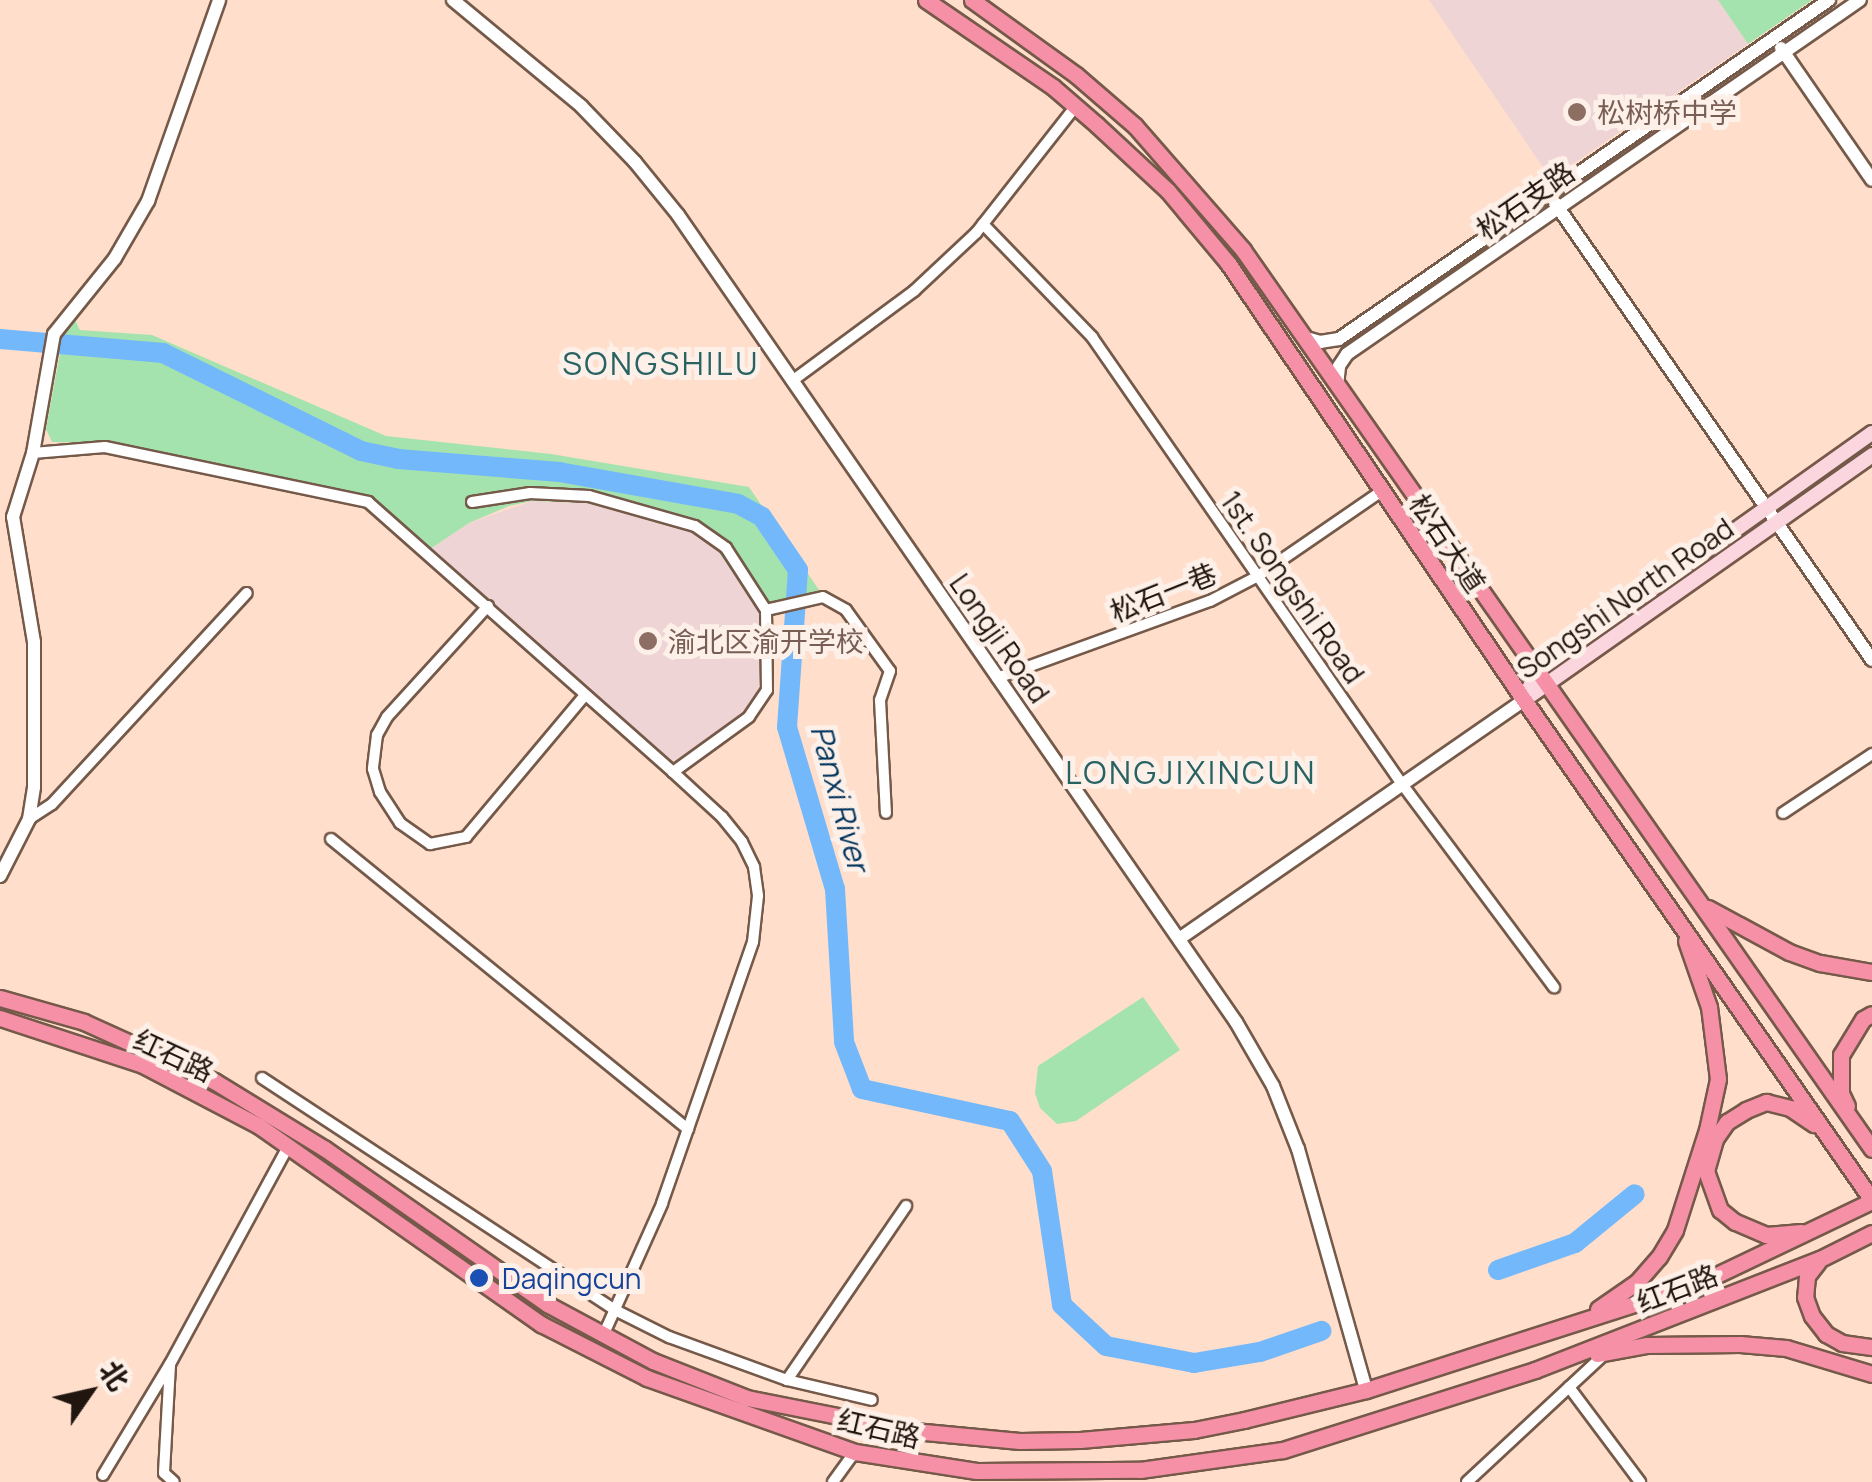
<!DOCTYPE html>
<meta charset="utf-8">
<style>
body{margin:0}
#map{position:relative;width:1872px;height:1482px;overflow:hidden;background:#ffdecb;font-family:Manrope,"Noto Sans SC",sans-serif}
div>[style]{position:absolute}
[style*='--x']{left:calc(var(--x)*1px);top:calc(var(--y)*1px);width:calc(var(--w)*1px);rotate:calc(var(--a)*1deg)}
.education>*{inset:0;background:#efd4d5}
.green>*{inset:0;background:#a5e3ae}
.river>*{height:20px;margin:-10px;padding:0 10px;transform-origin:10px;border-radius:10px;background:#73b8fb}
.roads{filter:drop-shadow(2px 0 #755949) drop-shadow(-2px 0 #755949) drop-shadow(0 2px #755949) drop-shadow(0 -2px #755949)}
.minor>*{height:10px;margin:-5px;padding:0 5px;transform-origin:5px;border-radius:5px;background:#fff}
.tertiary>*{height:12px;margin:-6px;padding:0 6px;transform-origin:6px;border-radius:6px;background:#fff}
.secondary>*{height:14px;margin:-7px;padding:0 7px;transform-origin:7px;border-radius:7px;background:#fbd6de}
.trunk>*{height:15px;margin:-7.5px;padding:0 7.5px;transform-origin:7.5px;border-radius:7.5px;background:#f690a7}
.dots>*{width:28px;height:28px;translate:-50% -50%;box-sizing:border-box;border:5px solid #fdf0e8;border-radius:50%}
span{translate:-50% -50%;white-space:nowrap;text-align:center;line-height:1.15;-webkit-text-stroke:10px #fdf0e8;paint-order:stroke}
.education-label{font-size:28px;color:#785e54}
.left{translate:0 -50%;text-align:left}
.street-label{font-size:28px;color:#21160f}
.transit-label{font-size:28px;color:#164399}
.water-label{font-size:30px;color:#00335c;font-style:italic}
.quarter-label{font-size:32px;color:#286263;letter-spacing:2.5px}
.north{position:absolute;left:40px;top:1342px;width:100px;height:100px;-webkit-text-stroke:8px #fdf0e8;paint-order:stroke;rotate:56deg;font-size:28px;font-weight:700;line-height:40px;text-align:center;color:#21160f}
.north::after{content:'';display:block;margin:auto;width:35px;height:45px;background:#21160f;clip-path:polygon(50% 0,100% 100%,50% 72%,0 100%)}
</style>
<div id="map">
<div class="education">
<i style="clip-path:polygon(1429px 0,1718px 0,1748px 44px,1551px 179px)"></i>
<i style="clip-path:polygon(532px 501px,587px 503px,692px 530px,709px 539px,760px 610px,763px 672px,753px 704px,672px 765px,430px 549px,469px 523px)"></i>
</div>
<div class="green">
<i style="clip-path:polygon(1718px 0,1812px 0,1748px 44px)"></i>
<i style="clip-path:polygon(74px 318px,80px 330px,152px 335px,386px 436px,551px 454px,749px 487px,819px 590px,760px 610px,709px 539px,692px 530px,586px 503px,532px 501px,509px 506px,469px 523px,430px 549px,383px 507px,354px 494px,103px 443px,52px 442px,46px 429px,63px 337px)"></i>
<i style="clip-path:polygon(1143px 997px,1180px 1050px,1076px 1121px,1057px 1124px,1040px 1108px,1035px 1093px,1038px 1066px)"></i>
</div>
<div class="river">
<i style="--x:0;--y:339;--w:164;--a:4.9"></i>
<i style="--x:163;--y:353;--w:221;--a:26.3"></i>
<i style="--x:361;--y:451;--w:38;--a:12"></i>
<i style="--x:398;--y:459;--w:162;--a:4.6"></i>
<i style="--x:559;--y:472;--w:182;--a:10.1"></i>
<i style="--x:738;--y:504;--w:27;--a:28"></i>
<i style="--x:762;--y:517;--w:64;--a:55.8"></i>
<i style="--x:798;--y:570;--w:157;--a:94"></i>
<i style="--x:787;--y:727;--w:169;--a:73.5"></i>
<i style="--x:835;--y:889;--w:153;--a:86.6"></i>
<i style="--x:844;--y:1042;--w:50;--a:69"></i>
<i style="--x:862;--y:1089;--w:151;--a:12.2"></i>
<i style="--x:1010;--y:1121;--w:59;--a:57.4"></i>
<i style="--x:1042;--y:1171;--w:135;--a:81.5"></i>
<i style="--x:1062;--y:1305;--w:60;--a:43"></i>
<i style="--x:1106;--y:1346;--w:90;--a:10.9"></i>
<i style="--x:1194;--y:1363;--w:67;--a:-9.5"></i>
<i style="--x:1260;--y:1352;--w:65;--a:-19"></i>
<i style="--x:1498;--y:1270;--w:82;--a:-19.3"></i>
<i style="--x:1575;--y:1243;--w:77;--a:-39.2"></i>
</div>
<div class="roads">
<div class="minor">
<i style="--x:983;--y:224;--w:157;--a:46"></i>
<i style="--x:1092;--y:337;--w:544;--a:55.26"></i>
<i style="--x:1402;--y:784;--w:254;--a:53.2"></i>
<i style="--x:792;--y:381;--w:152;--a:-36.4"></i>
<i style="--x:914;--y:291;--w:85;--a:-43.1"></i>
<i style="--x:976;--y:233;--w:162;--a:-51.8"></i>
<i style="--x:33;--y:453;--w:72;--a:-4.8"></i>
<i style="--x:105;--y:447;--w:269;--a:11.8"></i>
<i style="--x:368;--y:502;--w:407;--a:41.5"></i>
<i style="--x:673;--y:772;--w:67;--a:42.6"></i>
<i style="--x:722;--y:817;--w:32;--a:51"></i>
<i style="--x:742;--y:842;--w:28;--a:64"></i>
<i style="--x:754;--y:867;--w:29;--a:82"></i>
<i style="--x:758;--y:896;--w:46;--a:96.2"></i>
<i style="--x:753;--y:942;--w:277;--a:109.2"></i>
<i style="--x:662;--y:1204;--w:145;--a:114.1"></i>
<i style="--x:472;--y:502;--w:59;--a:-8.8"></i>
<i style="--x:530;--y:493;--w:59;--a:2.9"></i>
<i style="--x:589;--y:496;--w:110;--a:15.8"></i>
<i style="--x:695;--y:526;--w:38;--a:35"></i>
<i style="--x:726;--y:548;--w:74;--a:57.2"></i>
<i style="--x:766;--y:610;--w:80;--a:89.3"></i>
<i style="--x:767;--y:690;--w:32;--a:124"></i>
<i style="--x:749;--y:717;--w:94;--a:144.1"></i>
<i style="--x:488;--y:606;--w:150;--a:132.3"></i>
<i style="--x:387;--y:717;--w:21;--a:119"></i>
<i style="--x:377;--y:735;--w:34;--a:97"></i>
<i style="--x:373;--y:769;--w:24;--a:73"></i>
<i style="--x:380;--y:792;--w:37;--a:57"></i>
<i style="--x:400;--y:823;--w:37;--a:35"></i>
<i style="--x:430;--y:844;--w:37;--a:-11"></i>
<i style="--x:466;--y:837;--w:185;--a:-50"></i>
<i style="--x:766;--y:610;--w:58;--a:-12.8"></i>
<i style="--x:823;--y:597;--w:26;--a:29"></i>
<i style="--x:846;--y:610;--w:75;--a:54.2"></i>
<i style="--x:890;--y:671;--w:31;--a:109"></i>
<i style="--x:880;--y:700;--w:113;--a:87"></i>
<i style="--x:997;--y:678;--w:226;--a:-19.9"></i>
<i style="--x:1210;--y:601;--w:54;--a:-27.5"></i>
<i style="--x:1258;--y:576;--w:152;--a:-34.5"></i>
<i style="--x:1783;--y:813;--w:107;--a:-33.5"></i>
<i style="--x:29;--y:819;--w:27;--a:-33"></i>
<i style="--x:52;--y:804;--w:287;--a:-47.3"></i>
<i style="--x:331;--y:839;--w:460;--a:39.1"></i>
<i style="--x:262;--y:1078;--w:420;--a:33.3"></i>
<i style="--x:613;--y:1309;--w:63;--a:26.6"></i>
<i style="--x:669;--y:1337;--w:126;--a:20"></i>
<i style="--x:787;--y:1380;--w:87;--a:13.2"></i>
<i style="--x:170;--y:1365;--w:108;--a:93.2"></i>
<i style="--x:164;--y:1473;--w:13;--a:42"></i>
<i style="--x:787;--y:1380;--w:211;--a:-55.6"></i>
<i style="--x:1569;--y:1387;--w:119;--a:53.2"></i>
<i style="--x:103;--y:1475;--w:130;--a:-58.9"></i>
<i style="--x:170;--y:1364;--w:249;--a:-61.5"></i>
<i style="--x:833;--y:1482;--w:37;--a:-54"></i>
<i style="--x:1467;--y:1482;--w:190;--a:-42.9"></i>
</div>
<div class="tertiary">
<i style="--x:453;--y:0;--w:166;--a:39.6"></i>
<i style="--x:581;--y:106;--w:78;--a:46"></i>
<i style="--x:635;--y:162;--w:68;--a:50.9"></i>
<i style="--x:678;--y:215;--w:981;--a:55.34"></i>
<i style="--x:1236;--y:1022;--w:74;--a:60"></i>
<i style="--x:1273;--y:1086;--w:68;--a:68.4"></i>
<i style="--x:1298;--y:1149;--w:250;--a:74.2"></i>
<i style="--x:1781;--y:48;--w:160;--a:55.4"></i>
<i style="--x:1555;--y:203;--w:556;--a:55.25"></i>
<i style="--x:1303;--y:337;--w:18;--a:16"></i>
<i style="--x:1320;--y:342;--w:19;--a:-9"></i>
<i style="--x:1339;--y:339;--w:596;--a:-34.68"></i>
<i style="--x:1337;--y:386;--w:20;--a:-84"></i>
<i style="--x:1339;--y:366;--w:14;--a:-56"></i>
<i style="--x:1347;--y:354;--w:623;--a:-34.61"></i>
<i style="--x:0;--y:876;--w:64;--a:-63"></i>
<i style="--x:29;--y:819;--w:32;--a:-81"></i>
<i style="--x:34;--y:787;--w:145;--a:-90"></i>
<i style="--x:34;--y:642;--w:127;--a:-99.5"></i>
<i style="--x:13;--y:517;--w:67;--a:-72.6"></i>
<i style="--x:33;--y:453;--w:121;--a:-80"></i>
<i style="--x:54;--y:334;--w:97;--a:-51.2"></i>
<i style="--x:115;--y:258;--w:66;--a:-59.9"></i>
<i style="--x:148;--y:201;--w:213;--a:-70.5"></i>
<i style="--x:1179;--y:939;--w:420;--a:-34.7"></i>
</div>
<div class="secondary">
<i style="--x:1524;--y:700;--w:32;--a:-66"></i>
<i style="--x:1537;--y:671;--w:411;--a:-35.4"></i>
<i style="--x:1524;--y:700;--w:426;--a:-35.1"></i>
</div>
<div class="trunk">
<i style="--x:926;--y:0;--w:154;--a:34.4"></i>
<i style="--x:1053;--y:87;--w:58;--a:40.8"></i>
<i style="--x:1097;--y:125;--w:97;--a:42.9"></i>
<i style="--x:1168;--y:191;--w:94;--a:50.2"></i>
<i style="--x:1228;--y:263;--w:528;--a:55.89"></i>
<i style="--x:1524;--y:700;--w:609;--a:55.16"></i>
<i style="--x:972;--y:0;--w:128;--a:35.8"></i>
<i style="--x:1076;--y:75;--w:78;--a:40.8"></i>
<i style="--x:1135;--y:126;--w:164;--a:48.9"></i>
<i style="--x:1243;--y:250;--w:1097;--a:55.02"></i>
<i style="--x:1708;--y:908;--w:92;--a:28.5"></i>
<i style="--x:1789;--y:952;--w:33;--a:20"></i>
<i style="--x:1820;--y:963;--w:53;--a:9.8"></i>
<i style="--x:0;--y:998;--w:87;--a:15.9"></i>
<i style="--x:84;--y:1022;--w:143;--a:24.4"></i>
<i style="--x:214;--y:1081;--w:130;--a:31.5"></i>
<i style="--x:325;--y:1149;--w:271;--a:34.9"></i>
<i style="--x:547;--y:1304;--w:120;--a:28.3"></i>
<i style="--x:653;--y:1361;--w:101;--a:21.5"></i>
<i style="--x:747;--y:1398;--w:170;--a:11.2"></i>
<i style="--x:914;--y:1431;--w:106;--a:5.4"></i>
<i style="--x:1020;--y:1441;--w:60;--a:-1"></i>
<i style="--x:1080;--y:1440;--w:114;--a:-5"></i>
<i style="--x:1194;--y:1430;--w:51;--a:-11.3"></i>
<i style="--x:1244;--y:1420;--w:126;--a:-13.8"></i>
<i style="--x:1366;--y:1390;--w:353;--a:-17.8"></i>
<i style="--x:1702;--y:1282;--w:188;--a:-25.5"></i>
<i style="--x:0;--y:1018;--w:151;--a:18.2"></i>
<i style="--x:143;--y:1065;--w:131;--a:27.7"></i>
<i style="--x:259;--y:1126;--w:345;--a:35.1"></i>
<i style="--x:541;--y:1324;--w:119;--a:27"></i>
<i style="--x:647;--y:1378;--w:221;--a:19.6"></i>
<i style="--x:855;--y:1452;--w:123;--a:8.9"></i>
<i style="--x:977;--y:1471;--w:163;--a:-0.4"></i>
<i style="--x:1140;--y:1470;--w:144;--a:-8"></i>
<i style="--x:1283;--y:1450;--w:264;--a:-17.6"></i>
<i style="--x:1535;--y:1370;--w:306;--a:-21.3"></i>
<i style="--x:1820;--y:1259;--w:58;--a:-26.6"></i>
<i style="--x:1847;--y:1106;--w:14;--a:-115"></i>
<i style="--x:1841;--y:1093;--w:38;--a:-90"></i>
<i style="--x:1841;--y:1055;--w:42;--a:-58.6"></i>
<i style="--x:1863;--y:1019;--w:10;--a:-29"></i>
<i style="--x:1801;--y:1232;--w:35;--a:175"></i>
<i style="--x:1766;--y:1235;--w:34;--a:-157"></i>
<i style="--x:1735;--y:1222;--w:19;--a:-141"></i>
<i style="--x:1720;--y:1210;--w:41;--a:-109.7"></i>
<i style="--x:1706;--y:1171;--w:33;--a:-74"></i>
<i style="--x:1715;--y:1139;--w:21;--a:-55"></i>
<i style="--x:1727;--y:1122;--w:22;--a:-32"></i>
<i style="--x:1746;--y:1110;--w:22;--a:-22"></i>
<i style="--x:1766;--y:1102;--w:25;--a:14"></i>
<i style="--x:1790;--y:1108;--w:29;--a:34"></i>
<i style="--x:1818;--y:1262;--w:18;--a:128"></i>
<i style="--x:1807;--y:1276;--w:21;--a:95"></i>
<i style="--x:1805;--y:1297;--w:20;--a:70"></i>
<i style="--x:1812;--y:1316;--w:23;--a:52"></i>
<i style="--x:1826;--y:1334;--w:18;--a:29"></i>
<i style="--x:1842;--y:1343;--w:30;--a:8"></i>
<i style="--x:1598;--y:1309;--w:47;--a:-34.7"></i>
<i style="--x:1637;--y:1282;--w:33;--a:-49"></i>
<i style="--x:1659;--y:1257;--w:31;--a:-59"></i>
<i style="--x:1675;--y:1230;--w:105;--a:-72.3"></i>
<i style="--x:1707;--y:1130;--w:52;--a:-77.8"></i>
<i style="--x:1718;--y:1079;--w:73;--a:-97.1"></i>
<i style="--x:1709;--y:1007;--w:70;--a:-109.2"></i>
<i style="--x:1597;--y:1354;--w:51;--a:-10.2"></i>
<i style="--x:1647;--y:1345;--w:93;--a:-0.6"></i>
<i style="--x:1740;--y:1344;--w:46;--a:5"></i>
<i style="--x:1786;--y:1348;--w:90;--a:16.8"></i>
</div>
</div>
<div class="dots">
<i style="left:1577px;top:112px;background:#8d6e63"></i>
<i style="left:648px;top:641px;background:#8d6e63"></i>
<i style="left:479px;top:1278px;background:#1a4fb4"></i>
</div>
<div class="education-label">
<span class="left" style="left:1597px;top:112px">松树桥中学</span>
<span class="left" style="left:668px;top:641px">渝北区渝开学校</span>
</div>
<div class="street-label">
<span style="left:1525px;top:200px;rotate:-35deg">松石支路</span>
<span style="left:1448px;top:543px;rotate:56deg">松石大道</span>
<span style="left:1293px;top:587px;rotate:55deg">1st. Songshi Road</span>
<span style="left:1163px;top:592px;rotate:-22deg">松石一巷</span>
<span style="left:1625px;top:598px;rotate:-35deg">Songshi North Road</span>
<span style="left:1000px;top:638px;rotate:55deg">Longji Road</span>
<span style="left:174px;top:1055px;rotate:25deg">红石路</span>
<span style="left:1677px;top:1288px;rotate:-21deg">红石路</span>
<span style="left:879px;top:1428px;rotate:13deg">红石路</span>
</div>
<div class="transit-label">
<span class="left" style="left:502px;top:1278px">Daqingcun</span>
</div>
<div class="water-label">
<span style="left:840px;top:798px;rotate:75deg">Panxi River</span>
</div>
<div class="quarter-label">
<span style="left:661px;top:363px">SONGSHILU</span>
<span style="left:1191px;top:772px">LONGJIXINCUN</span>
</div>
<div class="north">北</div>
</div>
